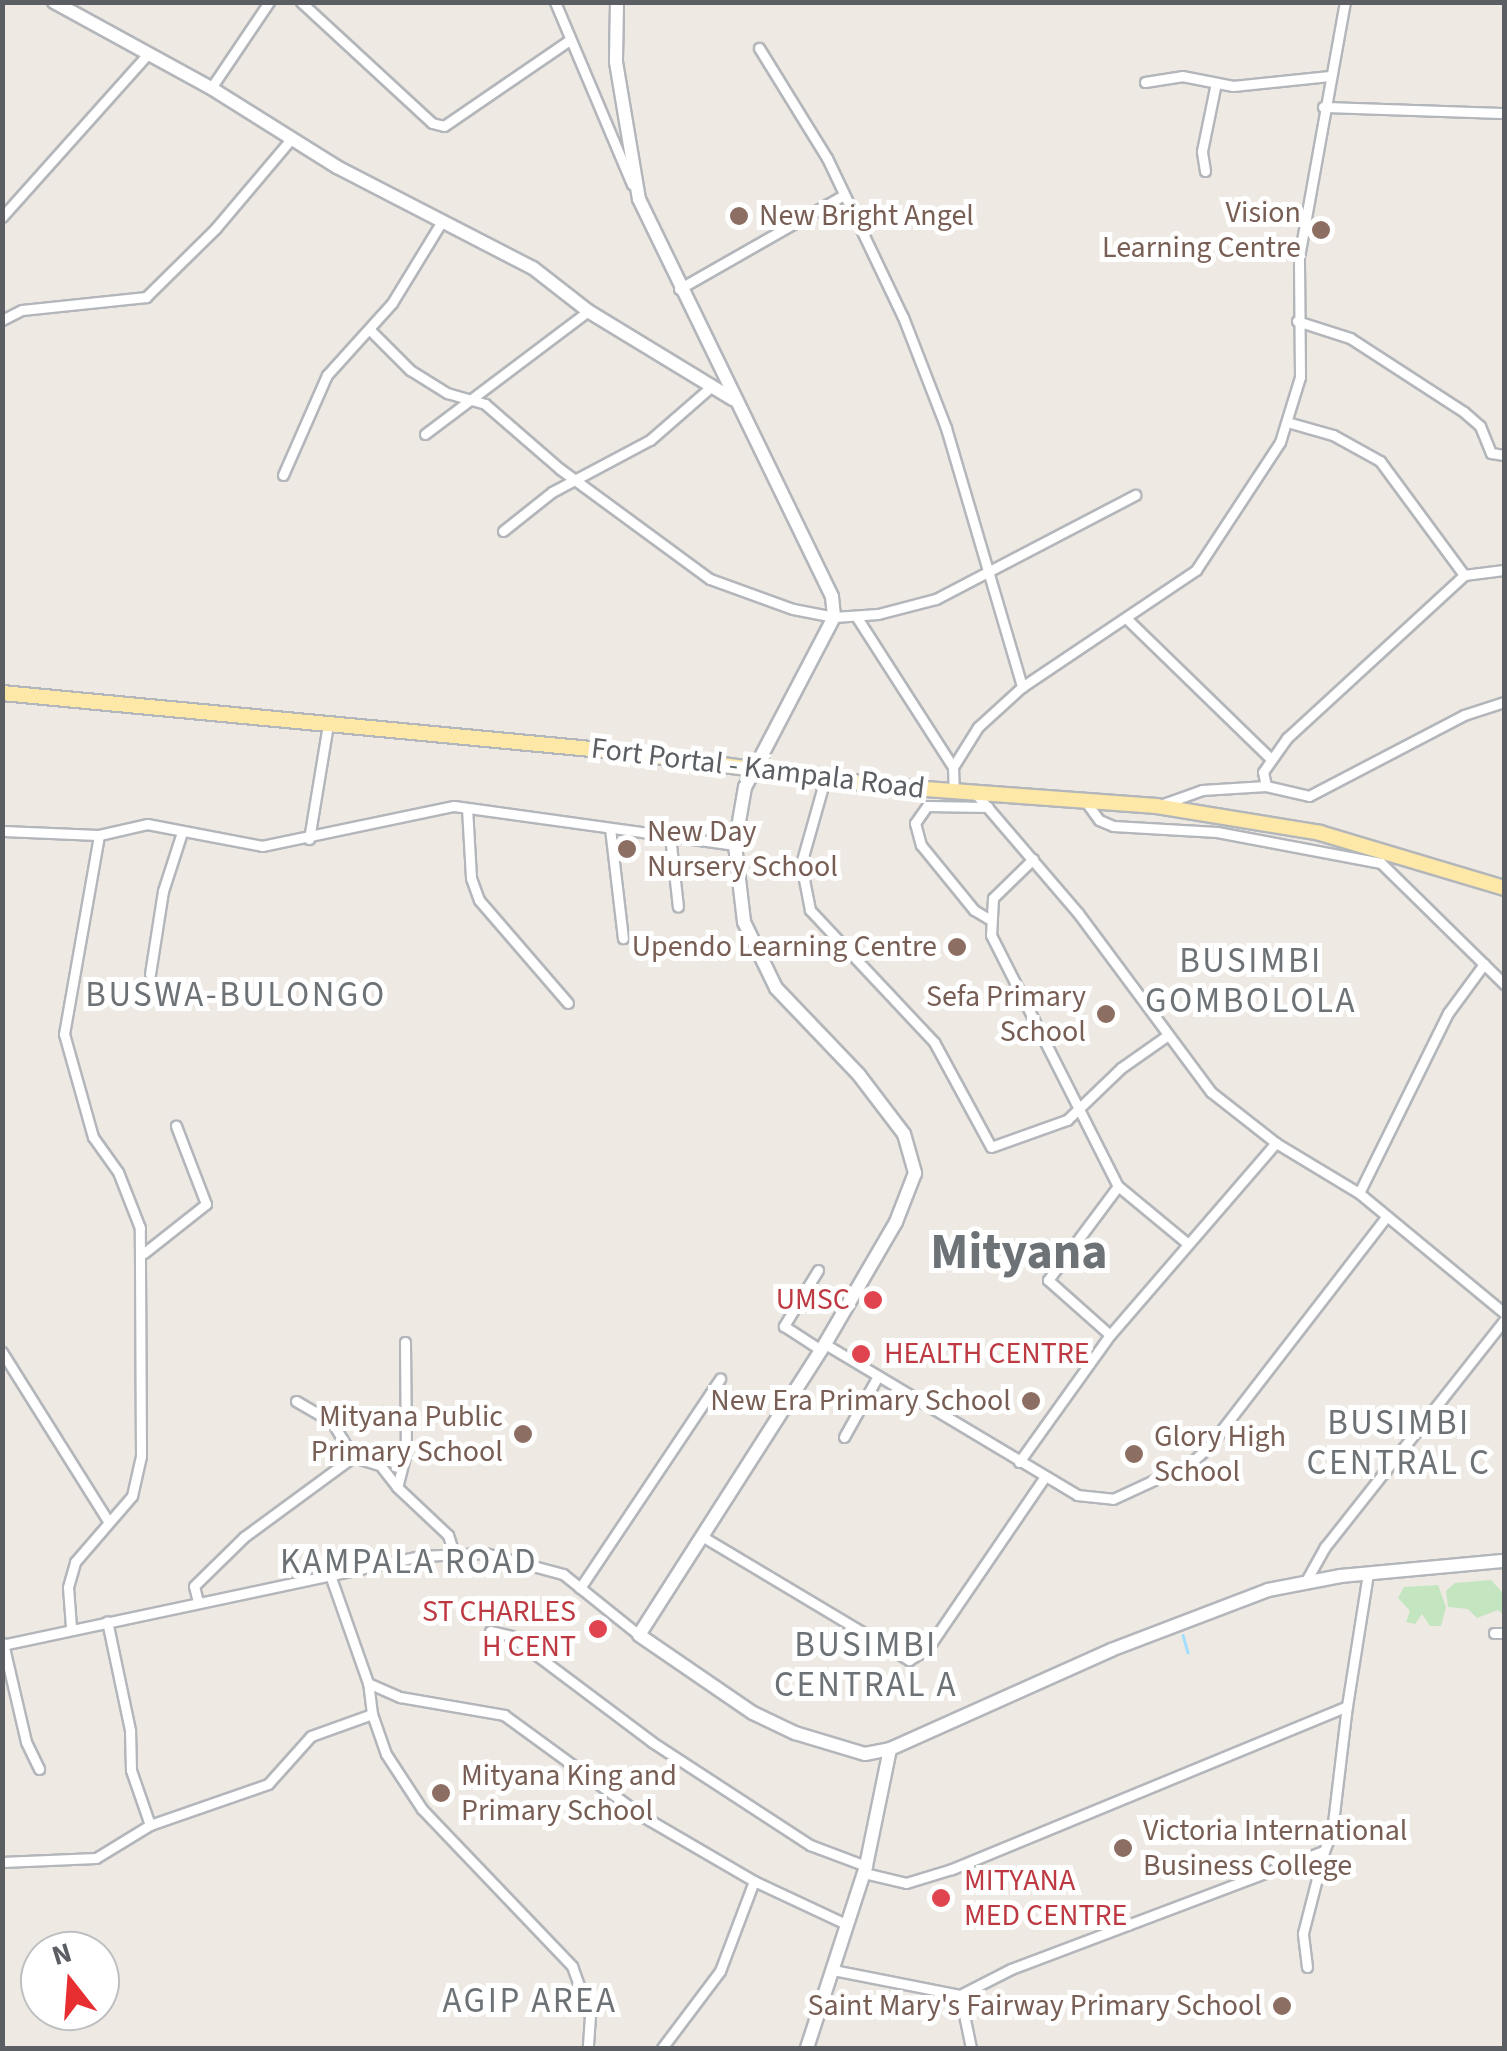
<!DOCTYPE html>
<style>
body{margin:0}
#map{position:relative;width:1507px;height:2051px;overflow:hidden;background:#eeeae3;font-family:"Source Sans 3",sans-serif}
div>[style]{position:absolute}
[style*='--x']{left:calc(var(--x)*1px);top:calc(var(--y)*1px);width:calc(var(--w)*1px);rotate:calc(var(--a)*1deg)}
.green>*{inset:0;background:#c3e5bf}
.stream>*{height:2.5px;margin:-1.25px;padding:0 1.25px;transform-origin:1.25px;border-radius:1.25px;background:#a2defe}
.roads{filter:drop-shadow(2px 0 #b3b6ba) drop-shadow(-2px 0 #b3b6ba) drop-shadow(0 2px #b3b6ba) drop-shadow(0 -2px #b3b6ba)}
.street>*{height:9px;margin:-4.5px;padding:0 4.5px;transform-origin:4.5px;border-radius:4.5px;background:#fff}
.secondary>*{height:12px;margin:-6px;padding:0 6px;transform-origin:6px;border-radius:6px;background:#fff}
.primary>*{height:14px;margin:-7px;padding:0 7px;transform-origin:7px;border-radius:7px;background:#fee8a7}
.dots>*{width:28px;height:28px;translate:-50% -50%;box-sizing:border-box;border:5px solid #fff;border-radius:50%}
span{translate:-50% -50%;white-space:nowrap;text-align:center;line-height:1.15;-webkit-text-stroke:10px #fff;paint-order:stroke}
.education-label{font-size:30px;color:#785e54}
.right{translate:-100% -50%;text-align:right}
.left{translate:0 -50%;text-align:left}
.street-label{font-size:30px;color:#5b5f63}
.health-label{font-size:30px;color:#be3a42}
.quarter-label{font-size:35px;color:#6c7275;letter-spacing:2.5px}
.town-label{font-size:50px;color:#6c7275;font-weight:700}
.frame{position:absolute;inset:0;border:5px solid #5b5f63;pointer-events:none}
.north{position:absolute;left:20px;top:1931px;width:100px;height:100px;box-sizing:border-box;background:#fff;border:2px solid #bdbfc1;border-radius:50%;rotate:343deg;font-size:28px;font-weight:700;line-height:40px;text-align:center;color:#5b5f63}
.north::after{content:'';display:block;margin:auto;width:35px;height:45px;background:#e72f31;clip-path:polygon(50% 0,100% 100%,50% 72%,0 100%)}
</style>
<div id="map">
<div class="green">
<i style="clip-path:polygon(1491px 1580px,1504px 1594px,1504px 1615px,1498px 1610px,1477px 1618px,1468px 1609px,1448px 1607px,1446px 1591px,1455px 1583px)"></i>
<i style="clip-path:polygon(1438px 1585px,1446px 1607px,1441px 1626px,1430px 1626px,1422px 1614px,1415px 1624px,1406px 1622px,1410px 1611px,1398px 1598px,1404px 1587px)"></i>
</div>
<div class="stream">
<i style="--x:1183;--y:1635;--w:18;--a:74"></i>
</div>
<div class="roads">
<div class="street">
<i style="--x:301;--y:2;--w:178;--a:42.7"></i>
<i style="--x:432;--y:123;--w:12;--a:14"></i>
<i style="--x:444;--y:126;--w:150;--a:-34.4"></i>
<i style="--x:555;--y:2;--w:198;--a:67.1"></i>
<i style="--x:759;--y:48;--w:129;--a:58.3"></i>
<i style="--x:827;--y:158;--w:176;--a:64.5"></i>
<i style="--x:903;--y:317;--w:119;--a:68.8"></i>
<i style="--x:946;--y:428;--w:270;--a:73.6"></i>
<i style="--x:1145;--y:82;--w:37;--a:-9"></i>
<i style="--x:1182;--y:76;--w:52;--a:11.1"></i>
<i style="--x:1233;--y:86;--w:97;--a:-5.9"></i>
<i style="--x:211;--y:88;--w:104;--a:-56"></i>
<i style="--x:1323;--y:107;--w:181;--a:1.9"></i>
<i style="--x:1205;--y:171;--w:20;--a:-99"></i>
<i style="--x:1202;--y:151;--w:69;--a:-78.4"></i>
<i style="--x:2;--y:217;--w:216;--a:-48.2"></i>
<i style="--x:679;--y:289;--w:190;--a:-29.7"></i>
<i style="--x:2;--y:320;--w:22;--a:-27"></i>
<i style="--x:22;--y:310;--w:125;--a:-6"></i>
<i style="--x:146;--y:297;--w:97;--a:-44.6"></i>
<i style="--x:215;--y:229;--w:118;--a:-49.8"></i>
<i style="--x:1297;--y:321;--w:56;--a:17.8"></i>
<i style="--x:1350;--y:338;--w:136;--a:33"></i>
<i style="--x:1464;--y:412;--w:21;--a:41"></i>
<i style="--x:1480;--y:426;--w:29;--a:68"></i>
<i style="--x:1491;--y:453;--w:13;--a:9"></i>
<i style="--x:370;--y:330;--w:57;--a:45"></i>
<i style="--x:410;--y:370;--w:44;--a:31.9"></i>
<i style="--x:447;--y:393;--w:40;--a:16"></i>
<i style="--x:485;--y:404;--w:99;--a:40.9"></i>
<i style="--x:560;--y:469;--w:186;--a:36.3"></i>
<i style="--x:710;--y:579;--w:88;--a:19.9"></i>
<i style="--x:793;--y:609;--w:42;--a:11"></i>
<i style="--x:834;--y:617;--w:44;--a:-3.9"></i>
<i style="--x:878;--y:614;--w:60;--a:-14.5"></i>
<i style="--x:936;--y:599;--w:225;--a:-27.6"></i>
<i style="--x:1287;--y:422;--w:48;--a:15.8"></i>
<i style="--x:1333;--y:435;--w:54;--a:29"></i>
<i style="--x:1380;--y:461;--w:142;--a:53.6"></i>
<i style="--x:1464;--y:575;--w:40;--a:-7.1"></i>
<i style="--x:425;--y:434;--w:204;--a:-37"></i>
<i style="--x:283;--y:475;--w:109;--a:-66.3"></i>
<i style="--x:327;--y:375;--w:97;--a:-47.9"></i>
<i style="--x:392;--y:303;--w:96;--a:-58.6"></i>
<i style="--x:503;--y:531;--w:63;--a:-38.5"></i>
<i style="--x:552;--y:492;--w:111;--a:-28"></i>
<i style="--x:650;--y:440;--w:82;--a:-41.1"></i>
<i style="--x:856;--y:616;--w:179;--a:57.3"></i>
<i style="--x:953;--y:767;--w:24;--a:88"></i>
<i style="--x:1128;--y:620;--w:198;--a:44.2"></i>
<i style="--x:953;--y:767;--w:47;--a:-58"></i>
<i style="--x:978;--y:727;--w:59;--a:-42.3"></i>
<i style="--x:1022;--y:687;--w:210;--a:-33.9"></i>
<i style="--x:1196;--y:570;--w:153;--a:-56.7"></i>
<i style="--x:1280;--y:442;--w:68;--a:-72.9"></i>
<i style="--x:1300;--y:377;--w:120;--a:-90.5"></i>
<i style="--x:1299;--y:257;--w:259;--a:-79.8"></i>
<i style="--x:825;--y:779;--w:88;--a:105.8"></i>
<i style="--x:801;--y:864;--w:47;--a:78.9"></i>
<i style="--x:810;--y:910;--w:181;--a:46.8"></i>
<i style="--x:934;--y:1042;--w:119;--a:61.5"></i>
<i style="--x:991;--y:1147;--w:81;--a:-19.6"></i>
<i style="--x:1067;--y:1120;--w:75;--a:-43.9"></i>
<i style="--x:1121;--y:1068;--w:57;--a:-35.1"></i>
<i style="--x:1266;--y:786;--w:44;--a:13.1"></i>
<i style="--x:1309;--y:796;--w:175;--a:-27.6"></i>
<i style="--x:1464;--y:715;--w:42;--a:-18"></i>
<i style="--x:976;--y:794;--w:157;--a:49.4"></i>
<i style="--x:1078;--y:913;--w:223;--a:53.4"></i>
<i style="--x:1211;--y:1092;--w:83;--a:38.1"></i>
<i style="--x:1276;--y:1143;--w:97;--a:31.1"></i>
<i style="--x:1359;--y:1193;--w:188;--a:39.6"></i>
<i style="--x:1086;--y:802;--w:22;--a:54"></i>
<i style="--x:1099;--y:820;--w:15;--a:23"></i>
<i style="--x:1113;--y:826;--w:104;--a:3.3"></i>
<i style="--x:1217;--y:832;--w:167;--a:10.7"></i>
<i style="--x:1381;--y:863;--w:173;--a:44.5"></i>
<i style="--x:1163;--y:804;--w:41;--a:-19.7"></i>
<i style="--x:1202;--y:790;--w:64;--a:-3.6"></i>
<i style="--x:1266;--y:786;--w:14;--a:-102"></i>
<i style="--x:1263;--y:772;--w:42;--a:-54.8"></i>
<i style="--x:1287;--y:738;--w:241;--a:-42.6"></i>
<i style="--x:988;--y:807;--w:61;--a:-179.1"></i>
<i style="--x:927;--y:806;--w:21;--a:125"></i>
<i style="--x:915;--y:823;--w:23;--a:75"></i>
<i style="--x:921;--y:845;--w:84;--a:50.8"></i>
<i style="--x:974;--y:910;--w:17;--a:31"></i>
<i style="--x:467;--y:808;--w:70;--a:86.7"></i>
<i style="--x:471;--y:878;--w:23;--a:70"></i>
<i style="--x:479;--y:900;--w:136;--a:49.2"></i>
<i style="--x:610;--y:828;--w:111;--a:83.3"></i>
<i style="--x:2;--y:831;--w:97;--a:2.4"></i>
<i style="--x:670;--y:836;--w:71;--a:83.6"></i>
<i style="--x:309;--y:839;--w:117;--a:-80.6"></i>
<i style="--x:1033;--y:859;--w:56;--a:135.7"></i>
<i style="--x:993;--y:898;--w:37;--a:93"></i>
<i style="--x:991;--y:935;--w:281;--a:63.2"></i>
<i style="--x:1118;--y:1186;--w:89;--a:39.6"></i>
<i style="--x:150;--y:974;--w:84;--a:-81.1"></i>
<i style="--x:163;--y:891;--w:62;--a:-72.1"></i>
<i style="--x:1359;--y:1193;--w:201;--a:-63.7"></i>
<i style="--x:1448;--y:1013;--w:61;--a:-53.7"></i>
<i style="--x:144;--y:1253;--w:79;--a:-38.3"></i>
<i style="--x:206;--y:1204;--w:84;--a:-111"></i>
<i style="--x:818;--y:1270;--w:66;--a:121.3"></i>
<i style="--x:784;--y:1326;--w:44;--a:33"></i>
<i style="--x:1110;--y:1335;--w:83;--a:-138.4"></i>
<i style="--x:1048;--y:1280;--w:117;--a:-53.3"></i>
<i style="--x:405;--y:1342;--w:110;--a:89.5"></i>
<i style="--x:406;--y:1452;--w:36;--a:104"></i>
<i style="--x:397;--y:1487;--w:70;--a:43.3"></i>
<i style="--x:448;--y:1535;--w:20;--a:72"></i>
<i style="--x:825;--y:1344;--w:294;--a:30.9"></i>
<i style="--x:1077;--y:1495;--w:36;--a:6"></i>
<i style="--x:1113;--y:1499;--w:86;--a:-24.8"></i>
<i style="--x:1191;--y:1463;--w:26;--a:-43"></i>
<i style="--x:1210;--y:1445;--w:289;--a:-52.3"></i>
<i style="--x:2;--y:1352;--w:199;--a:57.9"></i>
<i style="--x:296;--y:1401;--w:42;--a:30.3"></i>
<i style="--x:332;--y:1422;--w:41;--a:59"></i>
<i style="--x:353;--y:1457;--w:28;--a:17"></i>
<i style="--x:380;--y:1465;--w:28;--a:52"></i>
<i style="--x:844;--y:1437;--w:70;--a:-60.9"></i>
<i style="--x:1019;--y:1462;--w:156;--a:-54.4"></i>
<i style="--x:1110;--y:1335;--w:254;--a:-49.2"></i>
<i style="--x:705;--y:1538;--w:238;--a:30.9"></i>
<i style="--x:909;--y:1660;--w:22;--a:-32"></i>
<i style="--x:928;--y:1648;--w:206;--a:-55.7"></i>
<i style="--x:330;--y:1575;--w:114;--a:70.6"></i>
<i style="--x:368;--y:1683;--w:35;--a:24"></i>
<i style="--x:400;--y:1697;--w:106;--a:9.8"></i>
<i style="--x:504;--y:1715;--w:173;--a:36.1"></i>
<i style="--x:644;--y:1817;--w:127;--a:30.2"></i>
<i style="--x:754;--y:1881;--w:102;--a:25.1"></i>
<i style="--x:1306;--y:1581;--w:39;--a:-61"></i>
<i style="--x:1325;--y:1547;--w:289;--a:-51.7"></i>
<i style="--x:580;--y:1588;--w:252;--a:-56.2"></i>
<i style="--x:198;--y:1602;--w:16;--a:-104"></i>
<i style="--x:194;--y:1586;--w:70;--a:-44.4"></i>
<i style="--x:244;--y:1537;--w:135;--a:-36.3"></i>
<i style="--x:71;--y:1627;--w:40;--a:-94.3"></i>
<i style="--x:68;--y:1587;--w:26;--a:-74"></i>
<i style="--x:75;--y:1562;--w:87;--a:-49.2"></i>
<i style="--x:132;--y:1496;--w:41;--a:-77.3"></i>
<i style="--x:141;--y:1456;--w:228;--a:-90.3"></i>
<i style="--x:140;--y:1228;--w:60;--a:-111.4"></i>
<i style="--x:118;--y:1172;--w:43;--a:-125.5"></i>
<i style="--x:93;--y:1137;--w:107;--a:-105.7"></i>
<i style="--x:64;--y:1034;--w:202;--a:-80"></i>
<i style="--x:99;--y:835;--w:49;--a:-12.9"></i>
<i style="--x:147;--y:824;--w:117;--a:10.8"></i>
<i style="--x:262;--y:846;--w:196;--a:-11.8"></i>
<i style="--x:454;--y:806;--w:284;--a:7.9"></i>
<i style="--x:490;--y:1631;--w:22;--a:13"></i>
<i style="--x:511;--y:1636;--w:176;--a:36.9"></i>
<i style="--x:652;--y:1742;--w:189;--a:33.1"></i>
<i style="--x:810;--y:1845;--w:60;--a:20.6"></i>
<i style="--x:1494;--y:1633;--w:10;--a:0"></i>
<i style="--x:3;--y:1643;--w:102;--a:76.9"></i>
<i style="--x:26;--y:1742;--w:30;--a:64"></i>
<i style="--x:2;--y:1645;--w:428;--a:-12"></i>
<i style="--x:421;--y:1556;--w:64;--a:-2.7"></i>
<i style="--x:485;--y:1553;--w:81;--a:15.1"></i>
<i style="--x:563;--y:1574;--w:97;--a:38.8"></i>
<i style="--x:372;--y:1714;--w:42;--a:70.7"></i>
<i style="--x:386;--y:1754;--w:66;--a:56.8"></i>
<i style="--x:422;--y:1809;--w:217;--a:46.3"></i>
<i style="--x:572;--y:1966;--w:53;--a:70.2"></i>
<i style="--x:590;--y:2016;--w:32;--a:94"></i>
<i style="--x:150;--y:1825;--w:125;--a:-19.2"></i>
<i style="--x:268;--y:1784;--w:64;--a:-48.1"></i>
<i style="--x:311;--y:1736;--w:65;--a:-19.8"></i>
<i style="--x:372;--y:1714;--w:31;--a:-97"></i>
<i style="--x:2;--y:1862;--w:94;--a:-2.4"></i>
<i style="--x:96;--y:1858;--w:63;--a:-31.4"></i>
<i style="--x:150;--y:1825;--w:58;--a:-109.1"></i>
<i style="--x:131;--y:1770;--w:40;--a:-91.4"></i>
<i style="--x:130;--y:1730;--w:111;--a:-101.9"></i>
<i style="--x:864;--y:1873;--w:43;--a:13.4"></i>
<i style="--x:906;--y:1883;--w:48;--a:-16.9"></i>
<i style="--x:952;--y:1869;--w:427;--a:-22.4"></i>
<i style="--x:1347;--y:1706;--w:135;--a:-81"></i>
<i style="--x:1307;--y:1967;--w:34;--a:-97"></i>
<i style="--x:1303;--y:1933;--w:85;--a:-75.6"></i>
<i style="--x:833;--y:1970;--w:129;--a:11.1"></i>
<i style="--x:960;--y:1995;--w:57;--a:-27"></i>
<i style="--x:1011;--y:1969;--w:335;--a:-20.7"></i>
<i style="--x:1324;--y:1851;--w:22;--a:-68"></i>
<i style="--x:1332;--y:1831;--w:126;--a:-83.2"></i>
<i style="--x:960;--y:1995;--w:54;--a:78.3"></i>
<i style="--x:662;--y:2048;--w:96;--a:-53"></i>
<i style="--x:720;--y:1971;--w:96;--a:-69.3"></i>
</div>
<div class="secondary">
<i style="--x:54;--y:2;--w:179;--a:28.7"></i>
<i style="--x:211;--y:88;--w:149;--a:32.1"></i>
<i style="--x:337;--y:167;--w:220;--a:27.3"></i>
<i style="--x:533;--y:268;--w:70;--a:38"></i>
<i style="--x:588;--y:311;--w:170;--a:31.3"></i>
<i style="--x:617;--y:2;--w:60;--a:91"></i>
<i style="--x:616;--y:62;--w:139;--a:80.5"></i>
<i style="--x:639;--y:199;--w:442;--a:64.1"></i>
<i style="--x:832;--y:597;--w:20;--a:84"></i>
<i style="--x:834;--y:617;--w:192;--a:117.6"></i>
<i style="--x:745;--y:787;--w:59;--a:99.8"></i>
<i style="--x:735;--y:845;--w:78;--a:83.3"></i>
<i style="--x:744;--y:922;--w:73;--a:64.1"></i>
<i style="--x:776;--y:988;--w:120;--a:46.3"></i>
<i style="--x:859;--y:1075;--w:74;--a:52.7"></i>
<i style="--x:904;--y:1134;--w:41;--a:74.2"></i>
<i style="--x:915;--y:1173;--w:53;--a:111.2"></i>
<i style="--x:896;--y:1222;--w:141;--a:120.2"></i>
<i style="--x:825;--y:1344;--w:345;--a:122.6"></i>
<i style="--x:639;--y:1635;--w:138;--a:34.4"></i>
<i style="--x:753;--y:1713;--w:47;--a:25.5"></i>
<i style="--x:795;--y:1733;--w:73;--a:16.7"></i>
<i style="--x:865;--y:1754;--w:25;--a:-11"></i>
<i style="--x:807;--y:2048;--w:191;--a:-72"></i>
<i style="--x:866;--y:1866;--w:119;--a:-78.4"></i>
<i style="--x:890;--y:1749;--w:242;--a:-24.1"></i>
<i style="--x:1111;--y:1650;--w:168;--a:-20.9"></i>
<i style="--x:1268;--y:1590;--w:74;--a:-10.9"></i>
<i style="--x:1341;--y:1576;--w:164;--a:-5.3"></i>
</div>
<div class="primary">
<i style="--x:2;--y:693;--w:624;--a:5.43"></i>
<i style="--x:623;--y:752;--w:264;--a:7.4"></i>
<i style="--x:885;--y:786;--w:272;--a:4.2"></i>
<i style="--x:1156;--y:806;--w:166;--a:9.3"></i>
<i style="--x:1320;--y:833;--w:192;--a:16.6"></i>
</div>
</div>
<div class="dots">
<i style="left:739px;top:216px;background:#8d6e63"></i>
<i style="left:1321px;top:230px;background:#8d6e63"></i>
<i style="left:627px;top:849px;background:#8d6e63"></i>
<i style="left:957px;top:947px;background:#8d6e63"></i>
<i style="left:1106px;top:1014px;background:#8d6e63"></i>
<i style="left:873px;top:1300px;background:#e0444e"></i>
<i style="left:861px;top:1354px;background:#e0444e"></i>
<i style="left:1031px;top:1401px;background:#8d6e63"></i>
<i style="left:523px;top:1434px;background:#8d6e63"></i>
<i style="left:1134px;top:1454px;background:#8d6e63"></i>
<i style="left:598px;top:1629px;background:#e0444e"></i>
<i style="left:441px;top:1793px;background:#8d6e63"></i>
<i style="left:1123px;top:1848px;background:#8d6e63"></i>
<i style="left:941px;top:1898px;background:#e0444e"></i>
<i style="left:1282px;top:2006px;background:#8d6e63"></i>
</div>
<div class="education-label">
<span class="right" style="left:1301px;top:230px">Vision<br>Learning Centre</span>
<span class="left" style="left:759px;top:216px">New Bright Angel</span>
<span class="left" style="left:647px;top:849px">New Day<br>Nursery School</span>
<span class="right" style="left:937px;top:947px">Upendo Learning Centre</span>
<span class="right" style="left:1086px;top:1014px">Sefa Primary<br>School</span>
<span class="right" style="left:1011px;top:1401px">New Era Primary School</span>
<span class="right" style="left:503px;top:1434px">Mityana Public<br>Primary School</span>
<span class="left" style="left:1154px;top:1454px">Glory High<br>School</span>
<span class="left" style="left:461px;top:1793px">Mityana King and<br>Primary School</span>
<span class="left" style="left:1143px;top:1848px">Victoria International<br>Business College</span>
<span class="right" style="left:1262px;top:2006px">Saint Mary's Fairway Primary School</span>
</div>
<div class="street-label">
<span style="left:758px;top:769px;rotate:7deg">Fort Portal - Kampala Road</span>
</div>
<div class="health-label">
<span class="right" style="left:850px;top:1300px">UMSC</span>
<span class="left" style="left:884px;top:1354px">HEALTH CENTRE</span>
<span class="right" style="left:576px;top:1629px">ST CHARLES<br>H CENT</span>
<span class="left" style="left:964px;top:1898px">MITYANA<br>MED CENTRE</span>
</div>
<div class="quarter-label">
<span style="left:1251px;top:981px">BUSIMBI<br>GOMBOLOLA</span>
<span style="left:236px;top:995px">BUSWA-BULONGO</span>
<span style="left:1399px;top:1443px">BUSIMBI<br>CENTRAL C</span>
<span style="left:409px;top:1562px">KAMPALA ROAD</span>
<span style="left:866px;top:1665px">BUSIMBI<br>CENTRAL A</span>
<span style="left:530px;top:2001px">AGIP AREA</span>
</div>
<div class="town-label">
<span style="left:1019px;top:1253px">Mityana</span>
</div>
<div class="frame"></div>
<div class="north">N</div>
</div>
